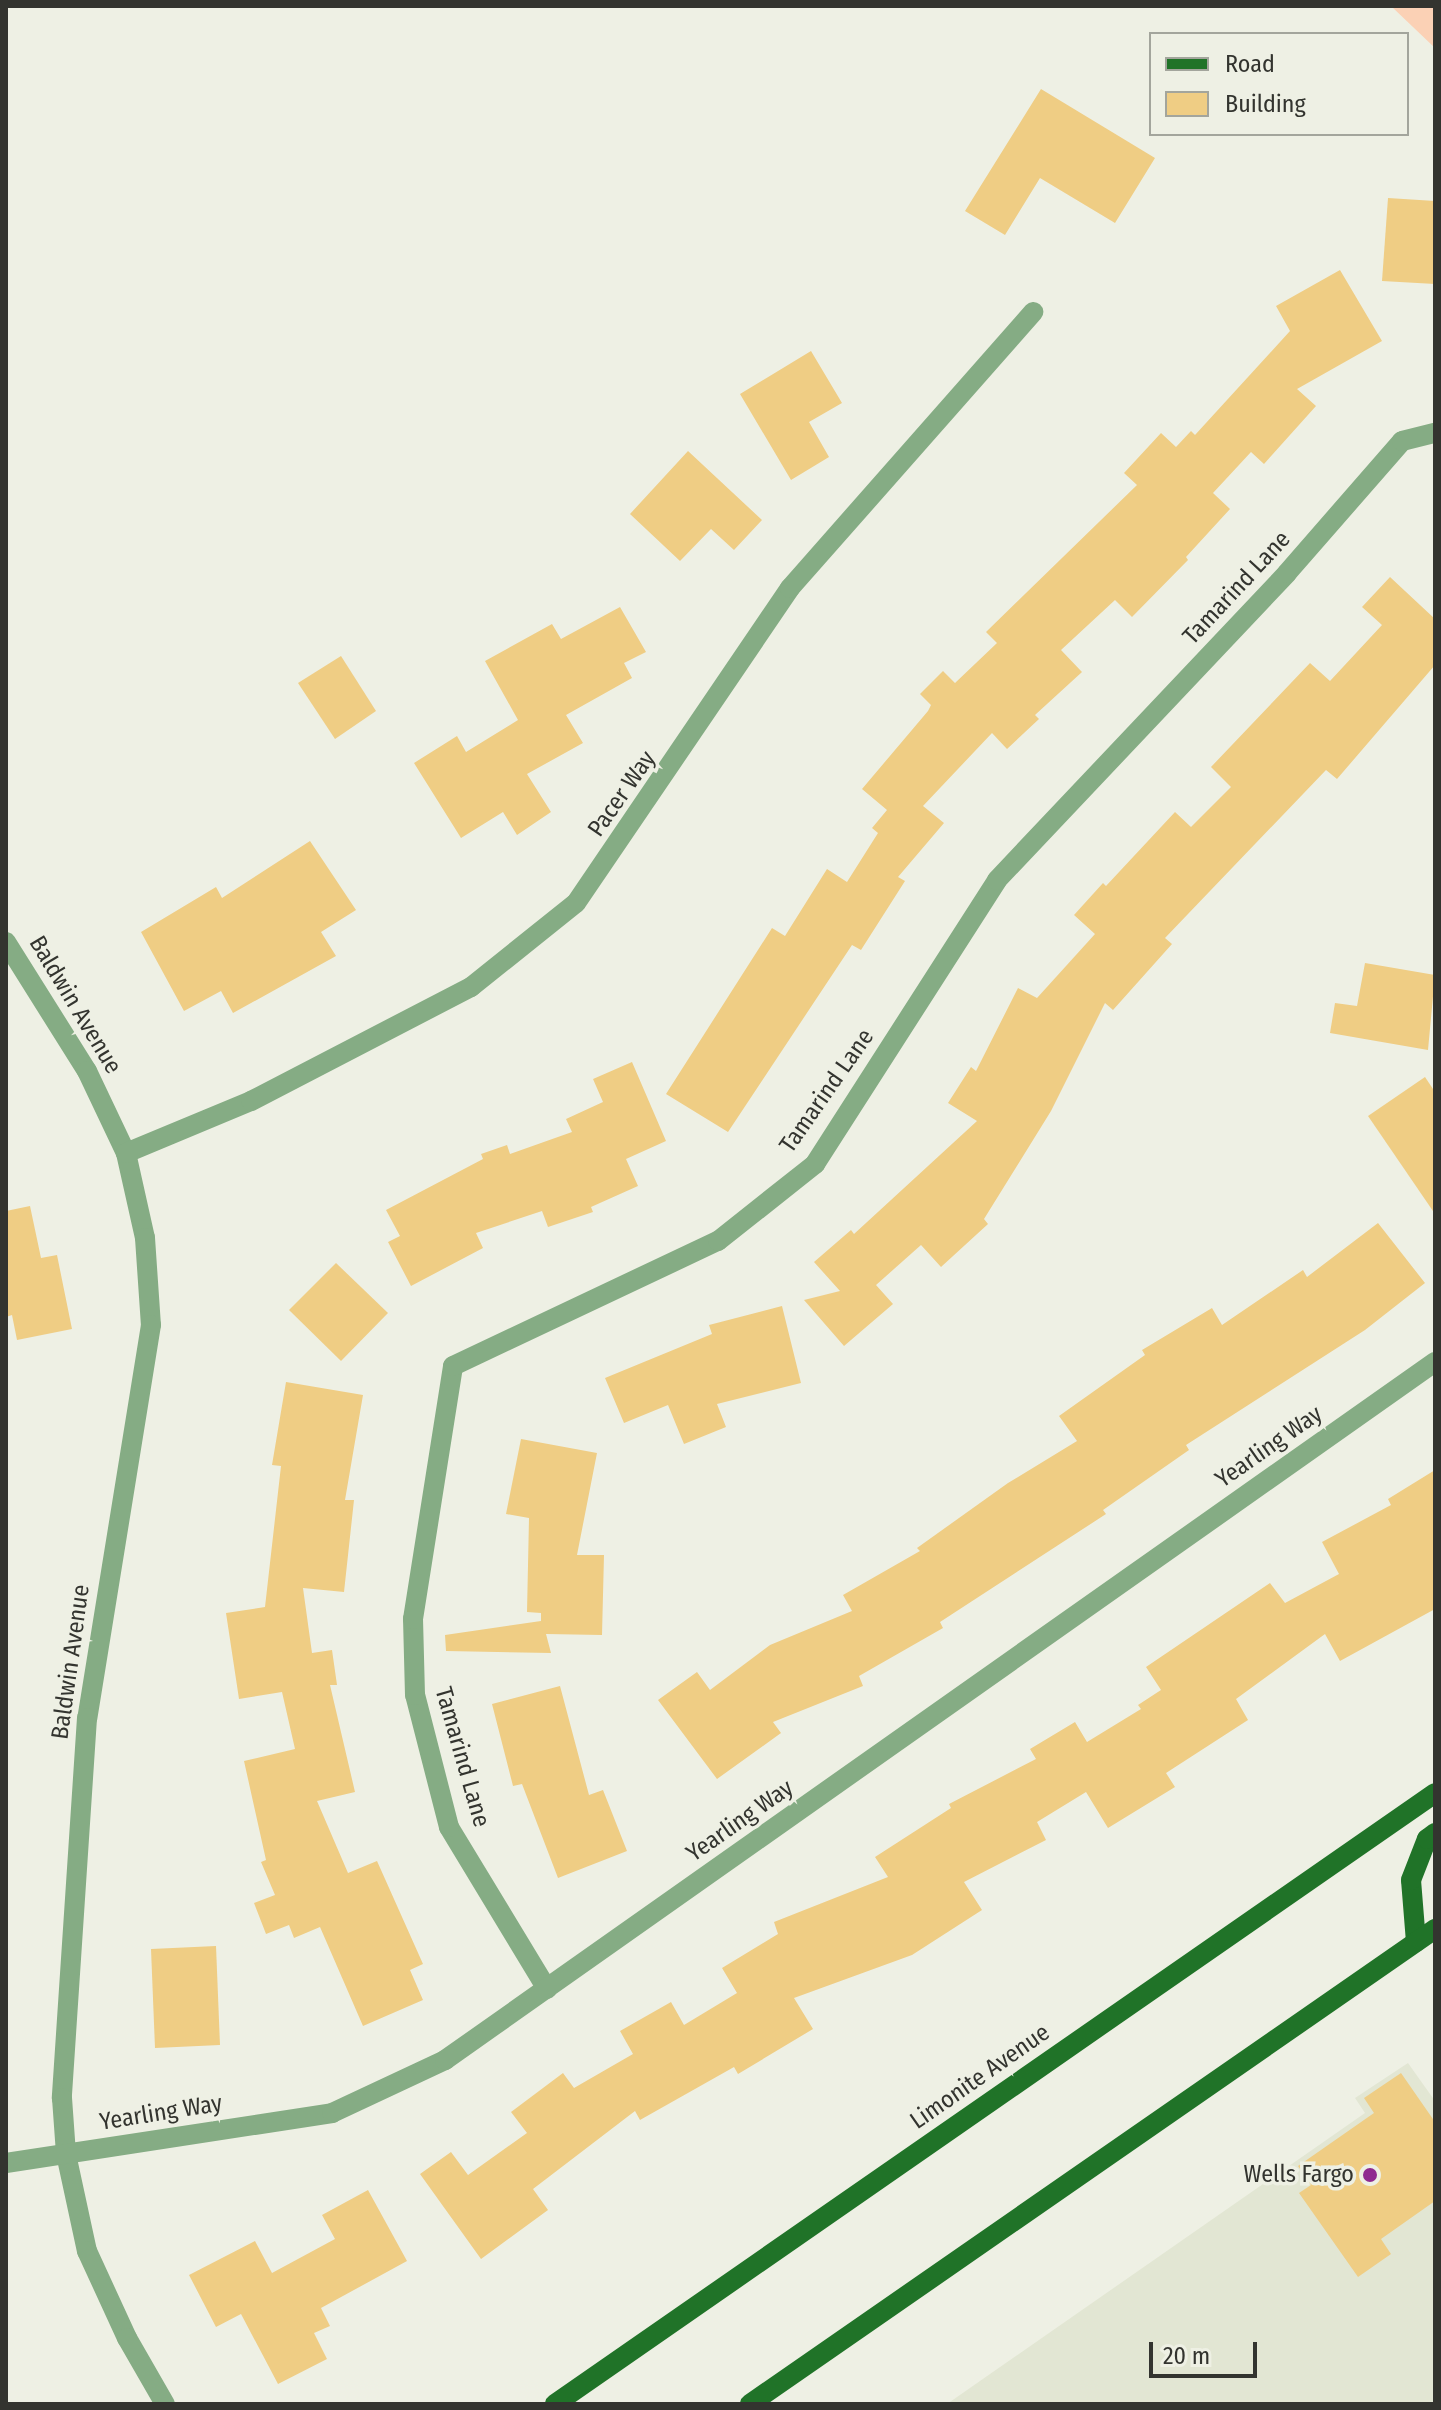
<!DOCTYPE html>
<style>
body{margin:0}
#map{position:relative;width:1441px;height:2410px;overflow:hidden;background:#eef0e4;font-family:"Fira Sans Condensed",sans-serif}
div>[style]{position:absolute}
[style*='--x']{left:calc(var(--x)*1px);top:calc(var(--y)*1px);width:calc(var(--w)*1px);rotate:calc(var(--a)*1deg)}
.built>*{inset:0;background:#e2e6d3}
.green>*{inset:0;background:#fbd1b5}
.building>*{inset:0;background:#efcd84}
.street>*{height:20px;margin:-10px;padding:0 10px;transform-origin:10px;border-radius:10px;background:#85ac84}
.primary>*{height:20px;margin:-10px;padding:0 10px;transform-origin:10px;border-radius:10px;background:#207328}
.dots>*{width:22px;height:22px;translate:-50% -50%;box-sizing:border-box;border:4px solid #eef0e4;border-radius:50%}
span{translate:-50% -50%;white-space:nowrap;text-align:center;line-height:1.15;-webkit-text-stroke:7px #eef0e4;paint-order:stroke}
.street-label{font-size:24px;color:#33342f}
.poi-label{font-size:24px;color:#33342f}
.right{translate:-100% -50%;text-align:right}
.frame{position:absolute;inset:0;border:8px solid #33342f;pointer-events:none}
.legend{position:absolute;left:1149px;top:32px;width:260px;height:104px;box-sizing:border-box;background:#eef0e4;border:2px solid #a3a59c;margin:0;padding:10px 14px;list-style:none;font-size:24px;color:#33342f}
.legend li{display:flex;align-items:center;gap:16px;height:40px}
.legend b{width:40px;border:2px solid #a3a59c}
.scale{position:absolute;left:1149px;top:2342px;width:108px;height:36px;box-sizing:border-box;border:4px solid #33342f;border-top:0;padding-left:10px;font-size:24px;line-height:28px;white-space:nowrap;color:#33342f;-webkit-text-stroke:6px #eef0e4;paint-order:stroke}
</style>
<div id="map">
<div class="built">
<i style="clip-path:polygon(1408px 2063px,1435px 2101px,1435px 2404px,947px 2404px,1365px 2113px,1355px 2098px)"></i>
</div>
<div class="green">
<i style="clip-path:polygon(1387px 6px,1435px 6px,1435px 48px,1392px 7px)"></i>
</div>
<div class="building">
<i style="clip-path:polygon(1041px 89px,1155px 158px,1115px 223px,1040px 178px,1005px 235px,965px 211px)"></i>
<i style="clip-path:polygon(1388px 198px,1435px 201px,1435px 284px,1382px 281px)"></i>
<i style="clip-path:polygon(1340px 270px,1382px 341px,1297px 389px,1316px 406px,1264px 464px,1251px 452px,1213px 493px,1230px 509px,1186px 557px,1188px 560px,1132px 617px,1115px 600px,1061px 650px,1082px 672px,1035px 715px,1039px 719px,1007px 749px,992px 733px,923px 806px,944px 823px,898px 877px,905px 881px,861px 950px,852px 945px,728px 1132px,666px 1094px,772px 928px,785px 936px,827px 869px,847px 882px,878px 833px,872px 828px,887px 810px,862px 789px,928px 711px,931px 705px,920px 694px,943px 671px,955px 683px,997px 643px,986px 632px,1137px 485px,1124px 473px,1161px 433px,1176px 447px,1191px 431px,1195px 435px,1290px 331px,1276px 306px)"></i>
<i style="clip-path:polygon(811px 351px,842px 403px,809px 422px,829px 457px,791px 480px,740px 394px)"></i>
<i style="clip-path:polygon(688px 451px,762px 520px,734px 550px,711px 529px,680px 561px,630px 514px)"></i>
<i style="clip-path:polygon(1390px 577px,1435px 619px,1435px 665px,1337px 779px,1326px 770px,1165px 938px,1172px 944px,1113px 1010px,1105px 1003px,1051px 1111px,984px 1219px,988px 1224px,941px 1267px,921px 1245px,876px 1285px,893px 1304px,844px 1346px,804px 1300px,840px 1291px,814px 1262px,851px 1230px,854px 1234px,977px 1121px,948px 1103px,971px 1067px,976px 1071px,1018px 988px,1037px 998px,1095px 934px,1074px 915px,1103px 883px,1106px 886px,1175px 812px,1191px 827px,1231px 787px,1211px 767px,1310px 663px,1330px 681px,1382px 625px,1362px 607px)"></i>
<i style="clip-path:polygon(620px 607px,646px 652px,624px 663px,632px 678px,566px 715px,583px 743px,527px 774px,551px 812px,517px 835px,503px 812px,461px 838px,414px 763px,457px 736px,466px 752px,518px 720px,485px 661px,552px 624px,561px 639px)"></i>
<i style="clip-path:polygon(341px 656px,376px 711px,335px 739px,298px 683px)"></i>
<i style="clip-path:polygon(310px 841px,356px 910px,321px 932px,336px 956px,233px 1013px,221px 991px,184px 1011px,141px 932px,216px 887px,222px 898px)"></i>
<i style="clip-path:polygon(1365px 963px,1435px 975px,1428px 1050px,1330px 1033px,1335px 1003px,1357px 1006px)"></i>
<i style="clip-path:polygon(632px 1062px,666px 1141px,626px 1159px,638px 1186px,591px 1207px,593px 1212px,548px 1227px,542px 1211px,476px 1233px,483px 1248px,411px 1286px,388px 1242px,400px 1236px,386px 1210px,483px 1159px,481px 1154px,507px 1145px,510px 1154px,572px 1132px,566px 1119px,603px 1102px,593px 1079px)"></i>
<i style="clip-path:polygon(1425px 1077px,1435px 1092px,1435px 1214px,1368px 1116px)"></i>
<i style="clip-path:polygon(30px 1206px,41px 1258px,57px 1255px,72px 1329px,17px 1340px,12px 1315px,6px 1317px,6px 1211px)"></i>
<i style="clip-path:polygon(1378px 1223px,1425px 1283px,1365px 1330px,1186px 1445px,1189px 1450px,1103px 1510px,1106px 1514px,940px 1622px,943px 1628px,859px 1676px,863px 1686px,773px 1722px,781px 1733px,717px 1779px,658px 1700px,697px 1672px,710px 1690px,770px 1645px,852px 1611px,843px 1595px,920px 1551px,917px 1548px,1008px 1483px,1077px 1441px,1059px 1416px,1145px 1355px,1142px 1350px,1212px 1308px,1222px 1325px,1303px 1270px,1307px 1277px)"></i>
<i style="clip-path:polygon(336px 1263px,388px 1313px,341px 1361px,289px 1310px)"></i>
<i style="clip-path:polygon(782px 1306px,801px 1383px,717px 1404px,726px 1427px,684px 1444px,668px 1405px,624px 1423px,605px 1378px,712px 1334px,709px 1325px)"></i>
<i style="clip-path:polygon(286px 1382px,363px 1395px,345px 1500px,354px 1500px,344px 1592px,303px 1588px,312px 1653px,332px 1650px,337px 1685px,330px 1685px,355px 1792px,317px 1801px,348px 1873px,377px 1861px,423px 1964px,410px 1970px,423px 2000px,363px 2026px,320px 1927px,294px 1938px,289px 1925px,266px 1934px,254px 1903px,275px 1895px,261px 1862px,266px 1860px,244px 1761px,295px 1749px,282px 1692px,239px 1699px,226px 1613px,265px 1607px,281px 1466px,272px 1465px)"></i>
<i style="clip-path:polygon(521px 1439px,597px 1453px,577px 1555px,604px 1555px,602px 1635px,546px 1634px,551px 1653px,446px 1651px,445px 1635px,541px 1621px,541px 1613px,527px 1612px,529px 1518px,506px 1514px)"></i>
<i style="clip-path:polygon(1435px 1470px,1435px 1609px,1340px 1661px,1325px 1634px,1236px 1699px,1248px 1720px,1166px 1773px,1175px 1787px,1108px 1828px,1086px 1792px,1037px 1822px,1046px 1840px,964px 1882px,982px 1910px,912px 1955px,794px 1998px,813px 2029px,738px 2074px,734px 2067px,640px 2120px,635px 2111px,533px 2189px,548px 2210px,481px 2259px,420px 2174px,451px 2152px,468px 2175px,527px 2133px,511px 2112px,563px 2073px,574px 2088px,633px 2054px,620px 2031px,671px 2002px,684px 2025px,737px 1993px,722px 1968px,778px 1934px,774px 1922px,888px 1877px,875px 1857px,951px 1808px,949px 1804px,1036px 1759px,1030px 1749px,1075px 1722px,1087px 1742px,1141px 1709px,1138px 1705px,1161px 1690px,1146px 1667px,1270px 1583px,1285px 1603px,1339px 1574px,1322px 1542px,1391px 1505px,1388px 1499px)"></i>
<i style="clip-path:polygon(560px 1686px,589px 1795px,603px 1790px,627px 1851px,558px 1878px,522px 1784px,513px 1786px,492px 1704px)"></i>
<i style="clip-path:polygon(216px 1946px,220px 2045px,155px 2048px,151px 1949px)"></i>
<i style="clip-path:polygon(1401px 2073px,1435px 2122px,1435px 2201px,1381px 2239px,1391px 2254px,1358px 2277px,1299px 2193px,1311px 2185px,1298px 2166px,1374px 2113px,1364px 2098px)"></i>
<i style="clip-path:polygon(368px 2190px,407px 2261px,321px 2308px,330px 2326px,314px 2333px,327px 2359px,278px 2384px,241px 2314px,216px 2327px,189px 2275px,255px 2241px,272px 2273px,335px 2239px,322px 2215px)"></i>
</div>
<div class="street">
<i style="--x:6;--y:942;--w:152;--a:57.9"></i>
<i style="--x:87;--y:1071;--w:91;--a:64.6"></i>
<i style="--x:126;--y:1153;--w:87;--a:77.4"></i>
<i style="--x:145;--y:1238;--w:87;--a:86.1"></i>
<i style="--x:151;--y:1325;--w:398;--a:99.2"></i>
<i style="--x:87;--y:1718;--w:381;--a:93.8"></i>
<i style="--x:62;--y:2098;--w:56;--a:85.9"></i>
<i style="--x:66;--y:2154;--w:99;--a:77.8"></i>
<i style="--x:87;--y:2251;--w:96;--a:65.3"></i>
<i style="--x:127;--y:2338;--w:76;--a:60.1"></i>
<i style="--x:126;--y:1153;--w:135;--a:-22.6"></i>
<i style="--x:251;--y:1101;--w:248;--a:-27.4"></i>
<i style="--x:471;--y:987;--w:134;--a:-38.7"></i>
<i style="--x:576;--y:903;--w:381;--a:-55.8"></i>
<i style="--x:790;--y:588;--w:368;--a:-48.6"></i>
<i style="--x:547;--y:1989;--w:189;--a:-121.2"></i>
<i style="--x:449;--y:1827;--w:136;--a:-104.4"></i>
<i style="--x:415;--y:1695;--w:76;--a:-91.5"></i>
<i style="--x:413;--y:1619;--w:256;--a:-81"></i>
<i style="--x:453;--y:1366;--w:293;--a:-25.3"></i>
<i style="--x:718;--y:1241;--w:124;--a:-38.4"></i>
<i style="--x:815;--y:1164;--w:337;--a:-57.3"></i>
<i style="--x:997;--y:880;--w:422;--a:-46.6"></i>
<i style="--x:1287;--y:573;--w:175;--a:-48.9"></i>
<i style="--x:1402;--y:441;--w:34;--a:-14"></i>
<i style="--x:6;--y:2163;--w:330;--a:-8.7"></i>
<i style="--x:332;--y:2113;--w:125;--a:-25.1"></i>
<i style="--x:445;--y:2060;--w:1211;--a:-35.19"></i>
</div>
<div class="primary">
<i style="--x:1416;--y:1942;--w:62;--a:-94.6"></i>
<i style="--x:1411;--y:1880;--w:44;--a:-68.7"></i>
<i style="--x:1427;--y:1839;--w:10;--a:-37"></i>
<i style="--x:555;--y:2404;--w:1071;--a:-34.77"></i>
<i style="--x:750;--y:2404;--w:834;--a:-34.74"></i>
</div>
<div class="dots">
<i style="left:1370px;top:2175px;background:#8f2a90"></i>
</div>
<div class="street-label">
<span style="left:1237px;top:588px;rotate:-47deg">Tamarind Lane</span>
<span style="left:622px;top:794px;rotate:-55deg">Pacer Way</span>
<span style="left:75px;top:1005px;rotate:59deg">Baldwin Avenue</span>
<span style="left:827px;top:1091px;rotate:-55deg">Tamarind Lane</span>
<span style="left:1269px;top:1447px;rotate:-35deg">Yearling Way</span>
<span style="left:71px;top:1662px;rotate:-82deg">Baldwin Avenue</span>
<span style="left:462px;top:1757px;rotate:74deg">Tamarind Lane</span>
<span style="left:740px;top:1821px;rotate:-35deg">Yearling Way</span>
<span style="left:980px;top:2077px;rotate:-35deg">Limonite Avenue</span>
<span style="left:161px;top:2113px;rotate:-9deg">Yearling Way</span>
</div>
<div class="poi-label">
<span class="right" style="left:1354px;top:2175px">Wells Fargo</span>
</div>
<div class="frame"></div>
<ul class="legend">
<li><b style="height:10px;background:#207328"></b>Road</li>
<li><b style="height:22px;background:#efcd84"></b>Building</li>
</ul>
<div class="scale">20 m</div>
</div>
